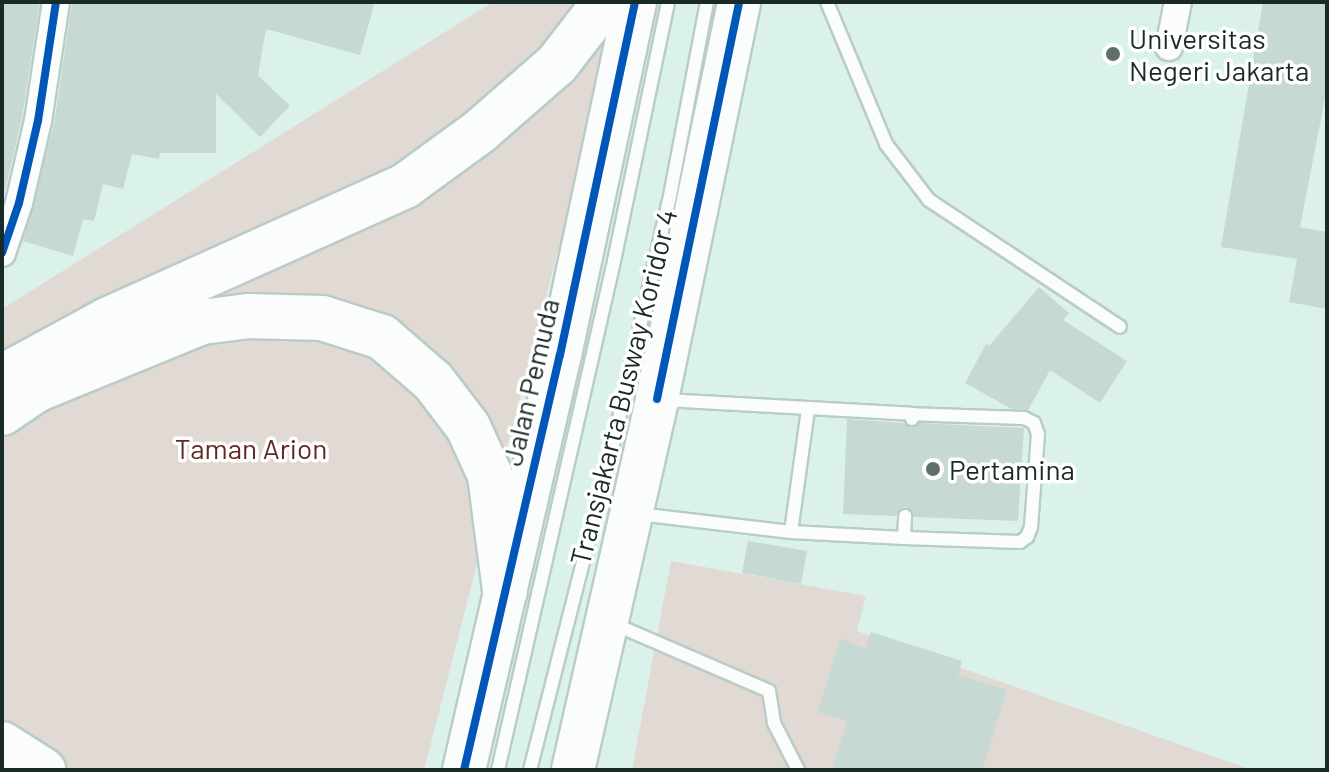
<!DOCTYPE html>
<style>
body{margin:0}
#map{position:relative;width:1329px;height:772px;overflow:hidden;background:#dbf2eb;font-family:Barlow,sans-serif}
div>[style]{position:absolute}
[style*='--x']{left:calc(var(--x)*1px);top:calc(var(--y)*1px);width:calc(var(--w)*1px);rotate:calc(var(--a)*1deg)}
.green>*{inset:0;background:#e1d9d3}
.building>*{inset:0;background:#c6d9d3}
.roads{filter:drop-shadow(2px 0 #baccc6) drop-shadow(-2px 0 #baccc6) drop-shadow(0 2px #baccc6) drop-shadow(0 -2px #baccc6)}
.lane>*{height:12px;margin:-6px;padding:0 6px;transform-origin:6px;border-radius:6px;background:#fafdfc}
.street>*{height:26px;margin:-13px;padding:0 13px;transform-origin:13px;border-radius:13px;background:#fafdfc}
.primary>*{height:42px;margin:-21px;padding:0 21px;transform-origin:21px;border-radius:21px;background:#fafdfc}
.highway>*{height:44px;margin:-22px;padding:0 22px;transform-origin:22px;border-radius:22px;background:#fafdfc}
.cycleway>*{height:8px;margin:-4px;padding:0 4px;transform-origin:4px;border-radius:4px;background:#0057b8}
.dots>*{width:22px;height:22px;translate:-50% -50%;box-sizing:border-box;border:4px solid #fff;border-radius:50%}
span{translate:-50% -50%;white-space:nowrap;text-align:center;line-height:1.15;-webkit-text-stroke:7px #fff;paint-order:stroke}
.poi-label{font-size:28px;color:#1a2a26}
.left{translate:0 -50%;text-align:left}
.street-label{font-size:28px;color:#1a2a26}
.park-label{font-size:28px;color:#612923}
.frame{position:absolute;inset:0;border:4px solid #1a2a26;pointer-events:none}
</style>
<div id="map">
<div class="green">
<i style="clip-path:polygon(493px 2px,622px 2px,424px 770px,2px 770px,2px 309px)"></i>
<i style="clip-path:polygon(671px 561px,866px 596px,857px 631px,1252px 770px,632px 770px)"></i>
</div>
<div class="building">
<i style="clip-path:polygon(2px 2px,40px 2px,22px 118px,2px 203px)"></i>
<i style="clip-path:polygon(72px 2px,375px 2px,360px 55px,266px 29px,258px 75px,290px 106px,260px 137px,216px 94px,216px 153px,160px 153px,159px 159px,132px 154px,123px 189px,103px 184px,94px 221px,83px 219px,73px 256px,23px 241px,54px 124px)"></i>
<i style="clip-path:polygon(1263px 2px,1327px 2px,1327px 88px,1300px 227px,1327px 232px,1327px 309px,1289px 302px,1297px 259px,1221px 247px)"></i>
<i style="clip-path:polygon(1039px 287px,1069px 313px,1063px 320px,1127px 361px,1100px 403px,1050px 370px,1028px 410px,1012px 409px,965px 383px,986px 344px,989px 346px)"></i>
<i style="clip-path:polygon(847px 419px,904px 423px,911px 428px,920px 423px,1024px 428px,1018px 521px,914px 517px,906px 507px,900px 508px,896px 516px,843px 514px)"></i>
<i style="clip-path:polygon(748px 541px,807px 551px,801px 584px,742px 573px)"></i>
<i style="clip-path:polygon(871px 632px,962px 661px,958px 675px,1007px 690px,982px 770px,832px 770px,847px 721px,818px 712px,840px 639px,866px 648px)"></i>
</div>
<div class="roads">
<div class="lane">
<i style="--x:827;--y:2;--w:154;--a:67.4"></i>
<i style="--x:886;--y:144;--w:71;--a:52.5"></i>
<i style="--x:929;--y:200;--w:229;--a:33.6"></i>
<i style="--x:665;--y:400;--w:247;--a:3.2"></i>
<i style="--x:912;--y:414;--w:5;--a:90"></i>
<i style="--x:638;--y:514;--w:154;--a:6.7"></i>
<i style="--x:791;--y:532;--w:113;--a:3"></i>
<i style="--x:904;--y:538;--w:22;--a:-87"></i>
<i style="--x:791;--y:532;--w:123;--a:-82.1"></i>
<i style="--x:904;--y:538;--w:116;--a:2"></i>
<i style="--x:1020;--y:542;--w:9;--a:-36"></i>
<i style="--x:1027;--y:537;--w:11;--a:-68"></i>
<i style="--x:1031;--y:527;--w:93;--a:-85.7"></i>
<i style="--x:1038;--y:434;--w:12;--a:-110"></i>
<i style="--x:1034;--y:423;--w:11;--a:-153"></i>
<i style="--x:1024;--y:418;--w:112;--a:-178"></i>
<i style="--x:614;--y:624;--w:169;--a:23.4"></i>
<i style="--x:769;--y:691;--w:32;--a:81"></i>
<i style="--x:774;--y:723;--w:53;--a:62.9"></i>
<i style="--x:498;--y:770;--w:522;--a:-77.16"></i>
<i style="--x:614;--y:261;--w:265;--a:-78.2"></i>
<i style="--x:530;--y:770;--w:331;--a:-75.7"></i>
<i style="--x:612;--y:449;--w:254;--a:-77.1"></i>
<i style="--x:669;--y:201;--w:203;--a:-79.2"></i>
</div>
<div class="street">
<i style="--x:1169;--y:47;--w:46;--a:-78.7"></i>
<i style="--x:2;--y:253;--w:53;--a:-71.2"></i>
<i style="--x:19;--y:203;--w:84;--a:-77"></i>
<i style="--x:38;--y:121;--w:120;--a:-81.4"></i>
</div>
<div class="primary">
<i style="--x:464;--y:770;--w:426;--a:-77"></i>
<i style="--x:560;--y:355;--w:361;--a:-78"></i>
<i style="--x:573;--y:770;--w:380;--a:-77.2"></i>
<i style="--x:657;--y:399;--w:405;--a:-78.3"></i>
</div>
<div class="highway">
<i style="--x:2;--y:377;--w:119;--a:-28.5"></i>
<i style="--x:107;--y:320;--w:327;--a:-24.2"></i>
<i style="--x:405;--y:186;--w:92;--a:-36.1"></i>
<i style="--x:479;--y:132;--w:103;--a:-41.1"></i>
<i style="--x:557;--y:64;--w:78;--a:-52.3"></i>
<i style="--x:2;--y:413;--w:41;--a:-34.1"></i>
<i style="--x:36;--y:390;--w:179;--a:-22.3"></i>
<i style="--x:202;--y:322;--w:46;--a:-7.4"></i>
<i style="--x:248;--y:316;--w:74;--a:1.5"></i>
<i style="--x:322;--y:318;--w:63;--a:17.6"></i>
<i style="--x:382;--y:337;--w:67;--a:40.8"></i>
<i style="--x:433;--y:381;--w:58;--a:52.7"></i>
<i style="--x:468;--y:427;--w:53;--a:65.4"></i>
<i style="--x:490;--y:475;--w:117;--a:82.6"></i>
<i style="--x:2;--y:744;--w:49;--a:32.4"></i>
</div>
</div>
<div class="cycleway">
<i style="--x:2;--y:253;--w:53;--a:-71.2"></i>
<i style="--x:19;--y:203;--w:84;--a:-77"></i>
<i style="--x:38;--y:121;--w:120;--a:-81.4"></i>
<i style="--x:657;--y:399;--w:405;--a:-78.3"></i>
<i style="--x:464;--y:770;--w:426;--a:-77"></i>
<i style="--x:560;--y:355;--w:361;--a:-78"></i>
</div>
<div class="dots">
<i style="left:1113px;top:54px;background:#5e706b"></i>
<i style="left:933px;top:469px;background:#5e706b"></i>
</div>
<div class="poi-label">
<span class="left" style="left:1129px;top:54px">Universitas<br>Negeri Jakarta</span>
<span class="left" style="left:949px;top:469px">Pertamina</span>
</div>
<div class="street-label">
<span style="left:530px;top:382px;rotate:-77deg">Jalan Pemuda</span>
<span style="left:623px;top:387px;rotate:-76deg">Transjakarta Busway Koridor 4</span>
</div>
<div class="park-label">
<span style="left:251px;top:448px">Taman Arion</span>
</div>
<div class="frame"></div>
</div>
